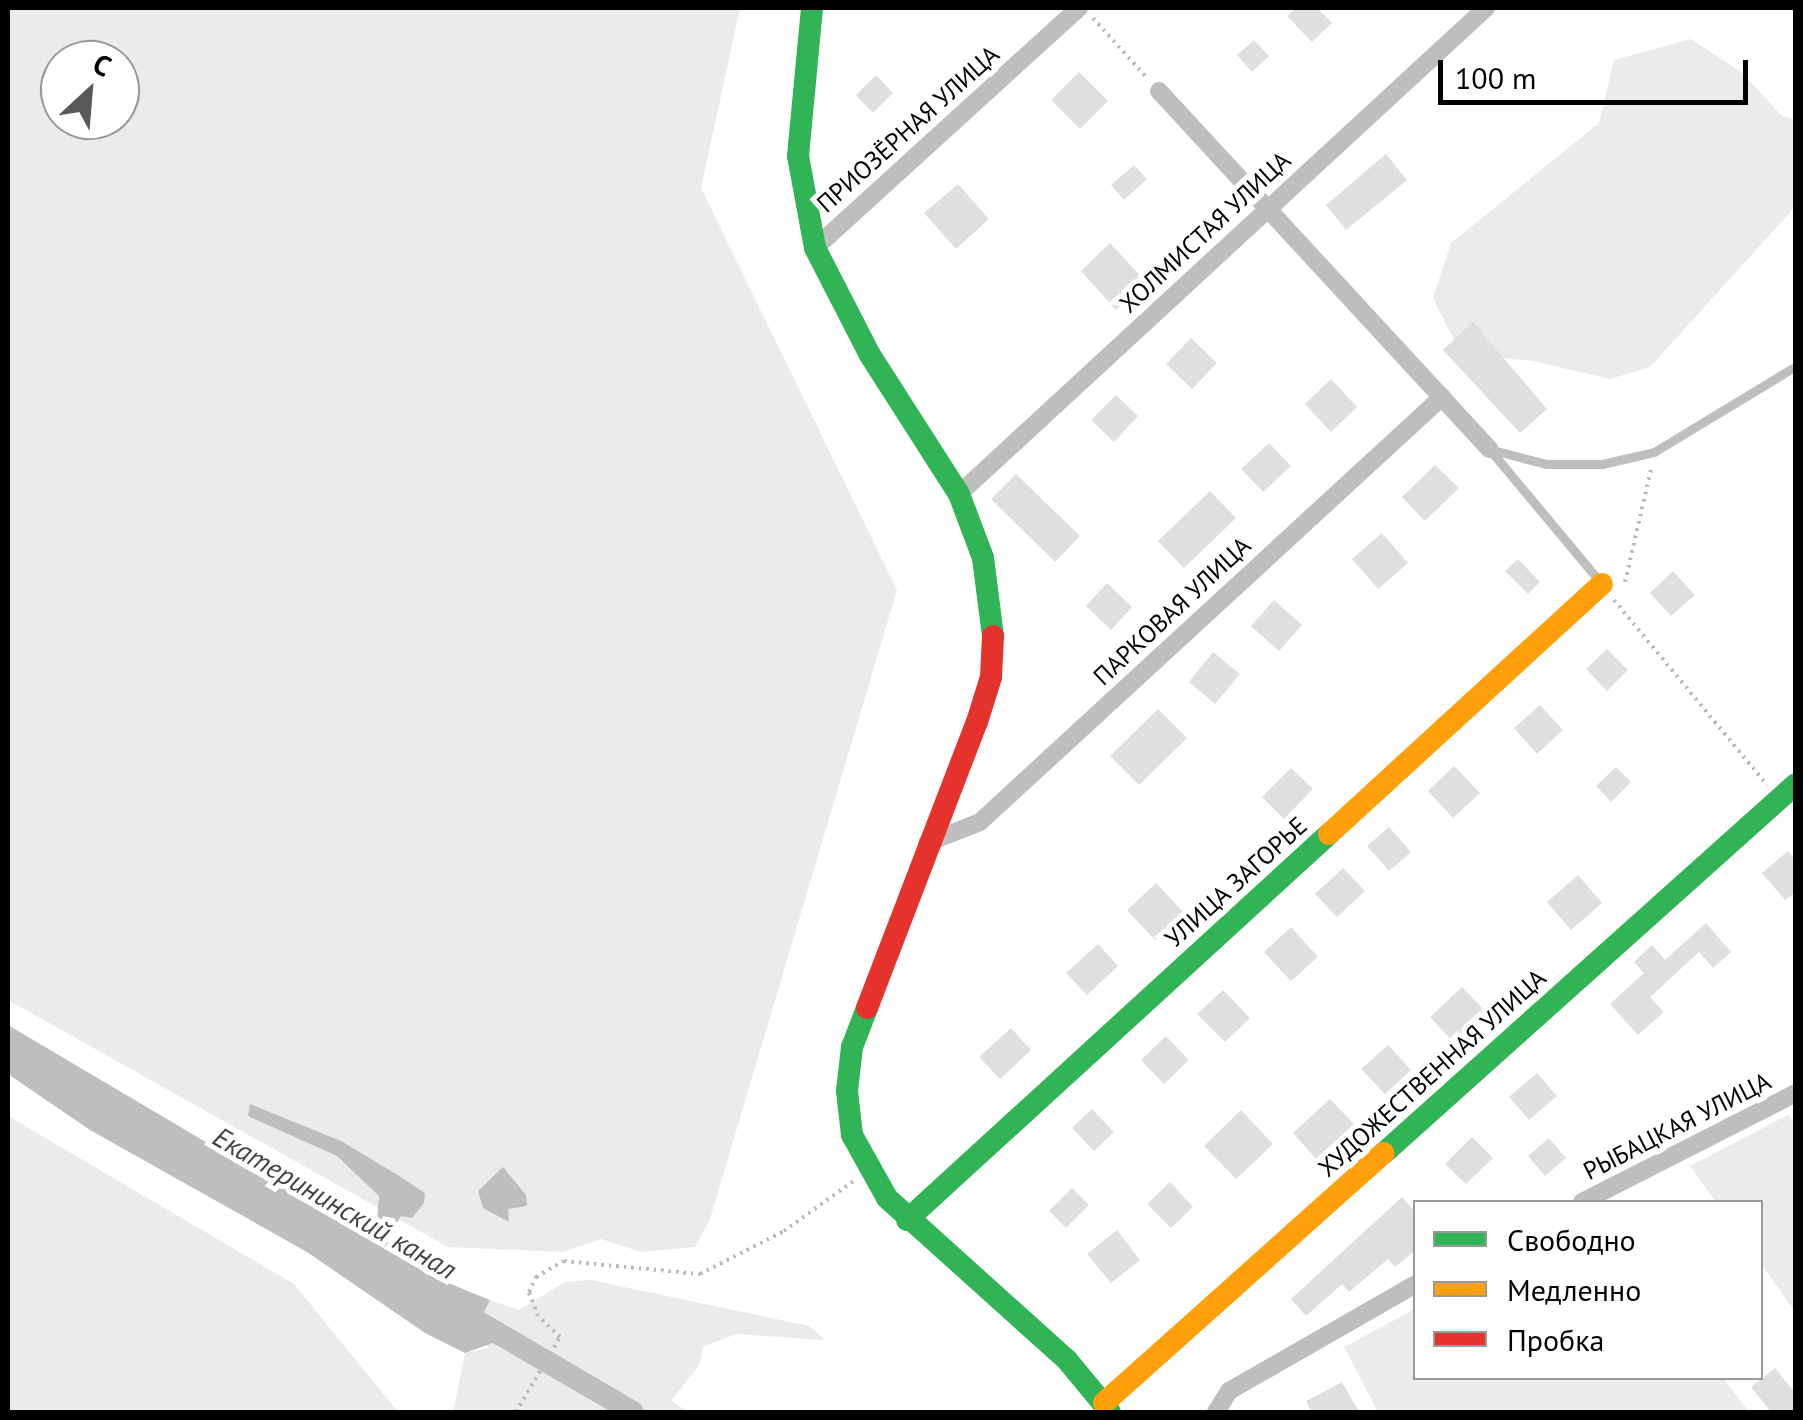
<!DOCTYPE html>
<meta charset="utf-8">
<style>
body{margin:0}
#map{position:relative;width:1803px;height:1420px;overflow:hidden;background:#fff;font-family:"PT Sans",sans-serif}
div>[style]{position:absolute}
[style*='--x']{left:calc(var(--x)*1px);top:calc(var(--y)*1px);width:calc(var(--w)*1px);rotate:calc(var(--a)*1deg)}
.green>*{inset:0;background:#ebebeb}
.water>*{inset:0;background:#bebebe}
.canal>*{height:22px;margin:-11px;padding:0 11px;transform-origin:11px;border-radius:11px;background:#bebebe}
.building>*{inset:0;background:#dfdfdf}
.path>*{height:4px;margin-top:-2px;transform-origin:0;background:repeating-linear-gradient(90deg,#b9b9b9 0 2.5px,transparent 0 7.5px)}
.lane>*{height:9px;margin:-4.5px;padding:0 4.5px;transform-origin:4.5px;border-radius:4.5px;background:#bebebe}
.street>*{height:18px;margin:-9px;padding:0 9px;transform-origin:9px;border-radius:9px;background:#bebebe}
.fast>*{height:22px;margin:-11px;padding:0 11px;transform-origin:11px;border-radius:11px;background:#30b455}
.slow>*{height:22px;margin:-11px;padding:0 11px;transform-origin:11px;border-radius:11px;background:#ff9f0a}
.jam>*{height:22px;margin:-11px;padding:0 11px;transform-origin:11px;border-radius:11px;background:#e5322d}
span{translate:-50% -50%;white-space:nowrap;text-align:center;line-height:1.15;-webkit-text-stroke:10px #fff;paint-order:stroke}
.street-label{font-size:25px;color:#000}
.water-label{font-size:28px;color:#434343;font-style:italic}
.frame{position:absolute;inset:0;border:10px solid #000;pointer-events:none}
.legend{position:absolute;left:1413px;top:1200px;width:350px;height:180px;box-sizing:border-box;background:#fff;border:2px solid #999;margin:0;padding:12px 18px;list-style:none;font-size:30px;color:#000}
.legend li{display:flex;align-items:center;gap:20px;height:50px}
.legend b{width:50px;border:2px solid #999}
.north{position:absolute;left:40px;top:40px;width:100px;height:100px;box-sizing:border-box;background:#fff;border:2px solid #999;border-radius:50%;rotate:26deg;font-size:28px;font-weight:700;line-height:40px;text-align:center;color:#000}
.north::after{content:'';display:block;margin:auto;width:35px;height:45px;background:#595959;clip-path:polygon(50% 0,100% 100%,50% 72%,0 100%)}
.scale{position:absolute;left:1438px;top:60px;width:310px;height:45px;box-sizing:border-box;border:5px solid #000;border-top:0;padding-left:12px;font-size:30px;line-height:35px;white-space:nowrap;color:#000;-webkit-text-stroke:8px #fff;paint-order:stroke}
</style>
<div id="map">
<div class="green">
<i style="clip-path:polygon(evenodd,8px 8px,740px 8px,701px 188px,897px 590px,710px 1219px,695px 1247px,641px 1252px,601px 1239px,563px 1252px,448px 1247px,8px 1000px,8px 8px,60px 60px,120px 60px,120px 120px,60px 120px,60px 60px)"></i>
<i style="clip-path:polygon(1691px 39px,1741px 72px,1782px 116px,1795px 119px,1795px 207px,1650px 367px,1610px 379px,1533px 361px,1461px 354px,1433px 298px,1451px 243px,1599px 123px,1614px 60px)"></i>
<i style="clip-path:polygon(1788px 1115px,1796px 1125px,1795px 1312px,1761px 1264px,1760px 1202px,1716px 1202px,1690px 1166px)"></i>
<i style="clip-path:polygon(8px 1116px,294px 1284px,398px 1412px,8px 1412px)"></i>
<i style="clip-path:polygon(591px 1280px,809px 1326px,825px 1340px,736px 1334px,703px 1347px,700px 1364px,671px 1401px,689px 1412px,453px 1412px,465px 1353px,488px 1348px,479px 1322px,490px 1300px,519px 1310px,565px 1282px)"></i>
<i style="clip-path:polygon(1415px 1309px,1416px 1378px,1723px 1378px,1749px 1412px,1378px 1412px,1344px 1347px)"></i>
</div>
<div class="water">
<i style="clip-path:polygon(8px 1025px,336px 1219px,368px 1232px,377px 1222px,379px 1196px,337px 1156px,248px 1116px,250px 1104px,341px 1141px,396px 1174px,425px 1193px,424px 1203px,412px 1218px,401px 1216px,386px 1241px,426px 1274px,490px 1300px,479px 1322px,493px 1343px,465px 1353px,425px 1333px,307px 1252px,90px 1130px,8px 1074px)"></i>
<i style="clip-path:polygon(503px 1167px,526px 1195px,527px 1206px,508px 1209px,509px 1222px,483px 1208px,478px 1191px)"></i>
</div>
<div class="canal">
<i style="--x:455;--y:1308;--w:206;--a:30.3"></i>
</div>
<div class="building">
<i style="clip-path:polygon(1296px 8px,1317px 8px,1332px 23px,1312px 42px,1287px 16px)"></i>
<i style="clip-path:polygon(1254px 40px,1269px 56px,1252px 72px,1237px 55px)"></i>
<i style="clip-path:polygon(1079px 72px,1108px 101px,1080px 129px,1051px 100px)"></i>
<i style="clip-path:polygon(876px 75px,893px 93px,873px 113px,856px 95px)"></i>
<i style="clip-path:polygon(1386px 154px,1407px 180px,1346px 230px,1326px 205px)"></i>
<i style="clip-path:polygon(1134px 165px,1147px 179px,1124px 200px,1111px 185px)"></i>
<i style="clip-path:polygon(958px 184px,989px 219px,956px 249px,924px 213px)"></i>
<i style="clip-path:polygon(1110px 243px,1146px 282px,1116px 310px,1081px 271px)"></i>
<i style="clip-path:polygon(1473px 322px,1547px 409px,1520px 433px,1443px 350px)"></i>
<i style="clip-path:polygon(1191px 338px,1217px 363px,1192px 389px,1166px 364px)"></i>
<i style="clip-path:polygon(1331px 379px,1357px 407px,1331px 432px,1305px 404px)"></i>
<i style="clip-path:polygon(1116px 395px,1138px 416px,1114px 442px,1091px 420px)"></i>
<i style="clip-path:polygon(1269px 443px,1291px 466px,1263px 492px,1241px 469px)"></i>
<i style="clip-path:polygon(1435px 465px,1459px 488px,1425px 521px,1402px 497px)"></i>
<i style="clip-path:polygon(1016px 474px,1080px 536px,1055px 562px,991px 499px)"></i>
<i style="clip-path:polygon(1210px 491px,1236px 518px,1184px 568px,1158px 541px)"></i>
<i style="clip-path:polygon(1382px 533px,1408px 563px,1378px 589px,1352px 559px)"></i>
<i style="clip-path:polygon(1518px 559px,1540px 582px,1528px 594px,1505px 571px)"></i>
<i style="clip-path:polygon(1673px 571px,1695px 595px,1671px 616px,1650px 593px)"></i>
<i style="clip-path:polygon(1107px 583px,1132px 607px,1111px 630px,1086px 606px)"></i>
<i style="clip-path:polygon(1274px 600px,1302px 625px,1279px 651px,1251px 626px)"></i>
<i style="clip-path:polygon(1607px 649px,1628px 670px,1607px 691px,1586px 669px)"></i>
<i style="clip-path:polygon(1213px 652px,1240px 674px,1215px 704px,1189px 682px)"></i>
<i style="clip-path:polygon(1540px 705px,1563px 730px,1537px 754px,1514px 728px)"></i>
<i style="clip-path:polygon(1158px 709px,1187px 738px,1139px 785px,1110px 756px)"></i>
<i style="clip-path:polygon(1454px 766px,1480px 793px,1453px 818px,1428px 791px)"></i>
<i style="clip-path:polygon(1616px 767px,1631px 782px,1611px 802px,1596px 786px)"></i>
<i style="clip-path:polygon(1291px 768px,1313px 789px,1284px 819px,1262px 797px)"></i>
<i style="clip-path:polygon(1389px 827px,1411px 852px,1389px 871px,1367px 846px)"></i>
<i style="clip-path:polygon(1788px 851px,1796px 861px,1796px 892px,1785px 900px,1762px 873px)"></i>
<i style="clip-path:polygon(1343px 868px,1365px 891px,1337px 917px,1315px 894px)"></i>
<i style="clip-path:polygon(1578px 875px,1602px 903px,1571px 930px,1547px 902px)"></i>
<i style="clip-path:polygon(1156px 883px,1184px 913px,1155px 940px,1127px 910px)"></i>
<i style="clip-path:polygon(1706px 923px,1731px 952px,1713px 968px,1699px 952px,1650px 997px,1664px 1012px,1638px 1035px,1610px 1004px,1644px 973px,1634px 962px,1652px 945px,1665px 960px)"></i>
<i style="clip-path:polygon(1291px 927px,1318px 957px,1291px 981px,1264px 952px)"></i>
<i style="clip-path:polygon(1098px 944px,1118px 966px,1087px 995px,1066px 973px)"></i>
<i style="clip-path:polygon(1462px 987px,1488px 1014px,1455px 1044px,1430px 1017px)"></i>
<i style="clip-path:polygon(1223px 990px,1250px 1018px,1225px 1042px,1197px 1014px)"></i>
<i style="clip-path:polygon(1011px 1028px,1031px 1050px,1000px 1079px,979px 1057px)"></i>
<i style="clip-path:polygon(1166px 1036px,1189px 1060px,1164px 1084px,1141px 1060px)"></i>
<i style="clip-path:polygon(1388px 1045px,1411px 1070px,1385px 1094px,1361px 1069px)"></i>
<i style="clip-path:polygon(1537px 1073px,1557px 1096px,1529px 1120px,1509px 1097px)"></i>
<i style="clip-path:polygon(1330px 1099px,1354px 1124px,1316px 1159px,1293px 1133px)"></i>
<i style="clip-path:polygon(1092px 1109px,1114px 1132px,1094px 1151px,1072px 1128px)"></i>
<i style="clip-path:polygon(1241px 1110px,1273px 1144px,1236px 1179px,1204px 1146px)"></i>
<i style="clip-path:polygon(1472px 1137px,1493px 1158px,1466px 1184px,1445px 1164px)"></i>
<i style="clip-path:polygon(1549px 1138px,1566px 1158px,1545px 1176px,1528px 1156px)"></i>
<i style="clip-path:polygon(1170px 1182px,1193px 1207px,1171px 1228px,1147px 1204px)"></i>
<i style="clip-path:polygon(1072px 1188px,1089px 1205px,1066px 1228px,1049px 1211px)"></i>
<i style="clip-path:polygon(1402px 1197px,1416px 1213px,1416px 1250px,1395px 1267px,1388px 1259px,1349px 1292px,1342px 1284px,1306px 1316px,1291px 1299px)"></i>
<i style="clip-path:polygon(1117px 1230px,1140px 1260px,1111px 1283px,1087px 1254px)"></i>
<i style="clip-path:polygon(1775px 1368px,1796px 1394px,1796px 1412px,1771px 1412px,1751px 1387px)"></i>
<i style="clip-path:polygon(1342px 1382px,1359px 1412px,1312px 1412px,1306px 1401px)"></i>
</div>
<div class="path">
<i style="--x:1093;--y:18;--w:81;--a:48"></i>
<i style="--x:1625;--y:582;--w:116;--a:-77"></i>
<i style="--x:1614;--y:600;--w:240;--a:50.4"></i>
<i style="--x:516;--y:1412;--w:87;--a:-59.6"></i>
<i style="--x:560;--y:1337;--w:30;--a:-136"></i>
<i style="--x:538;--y:1316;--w:26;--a:-111"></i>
<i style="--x:529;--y:1292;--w:17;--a:-65"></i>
<i style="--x:536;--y:1277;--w:32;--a:-30"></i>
<i style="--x:564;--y:1261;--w:137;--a:5.5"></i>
<i style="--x:700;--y:1274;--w:94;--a:-27.1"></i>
<i style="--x:784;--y:1231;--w:87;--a:-35.7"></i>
</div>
<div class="lane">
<i style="--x:1489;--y:449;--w:59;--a:14.7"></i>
<i style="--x:1546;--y:464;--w:56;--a:0"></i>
<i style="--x:1602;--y:464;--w:53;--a:-13"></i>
<i style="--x:1654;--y:452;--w:166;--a:-31.2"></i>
<i style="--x:1491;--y:451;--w:173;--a:50.2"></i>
</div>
<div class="street">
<i style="--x:1159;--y:91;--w:487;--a:47.3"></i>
<i style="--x:815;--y:248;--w:357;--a:-42.3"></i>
<i style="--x:959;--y:494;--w:717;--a:-42.68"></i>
<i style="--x:927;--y:843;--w:57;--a:-21.6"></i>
<i style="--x:980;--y:822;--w:628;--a:-42.61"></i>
<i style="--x:1582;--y:1202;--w:240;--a:-27"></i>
<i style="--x:1216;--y:1412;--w:25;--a:-58"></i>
<i style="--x:1229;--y:1391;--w:215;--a:-29.8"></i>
</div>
<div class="fast">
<i style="--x:812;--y:8;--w:149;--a:95.4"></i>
<i style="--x:798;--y:156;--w:94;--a:79.5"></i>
<i style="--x:815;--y:248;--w:120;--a:62.8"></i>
<i style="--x:870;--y:355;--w:165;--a:57.4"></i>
<i style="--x:959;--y:494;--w:68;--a:69.4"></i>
<i style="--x:983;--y:558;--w:79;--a:82.7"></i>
<i style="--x:867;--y:1008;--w:42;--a:111"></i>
<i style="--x:852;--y:1047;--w:44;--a:96.5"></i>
<i style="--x:847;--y:1091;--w:44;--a:83.5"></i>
<i style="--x:852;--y:1135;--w:72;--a:60.9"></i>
<i style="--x:887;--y:1198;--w:242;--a:42"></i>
<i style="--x:1067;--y:1360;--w:67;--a:50.4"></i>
<i style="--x:1384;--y:1153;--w:553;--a:-41.85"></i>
<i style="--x:907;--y:1220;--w:572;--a:-42.45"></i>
</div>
<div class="slow">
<i style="--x:1329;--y:834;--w:370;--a:-42.5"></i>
<i style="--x:1104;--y:1403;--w:375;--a:-41.8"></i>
</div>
<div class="jam">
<i style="--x:867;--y:1008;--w:306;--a:-69"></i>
<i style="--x:977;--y:722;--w:47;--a:-72.7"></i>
<i style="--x:991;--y:677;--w:41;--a:-87.2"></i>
</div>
<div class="street-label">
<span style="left:908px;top:129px;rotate:-42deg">ПРИОЗЁРНАЯ УЛИЦА</span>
<span style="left:1205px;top:232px;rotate:-43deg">ХОЛМИСТАЯ УЛИЦА</span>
<span style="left:1172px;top:611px;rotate:-43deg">ПАРКОВАЯ УЛИЦА</span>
<span style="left:1236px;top:882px;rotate:-42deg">УЛИЦА ЗАГОРЬЕ</span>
<span style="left:1432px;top:1073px;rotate:-42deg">ХУДОЖЕСТВЕННАЯ УЛИЦА</span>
<span style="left:1677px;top:1126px;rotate:-27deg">РЫБАЦКАЯ УЛИЦА</span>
</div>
<div class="water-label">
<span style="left:335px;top:1203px;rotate:30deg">Екатерининский канал</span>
</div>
<div class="frame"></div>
<ul class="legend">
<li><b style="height:12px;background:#30b455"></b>Свободно</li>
<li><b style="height:12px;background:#ff9f0a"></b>Медленно</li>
<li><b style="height:12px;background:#e5322d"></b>Пробка</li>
</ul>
<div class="north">С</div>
<div class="scale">100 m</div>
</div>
